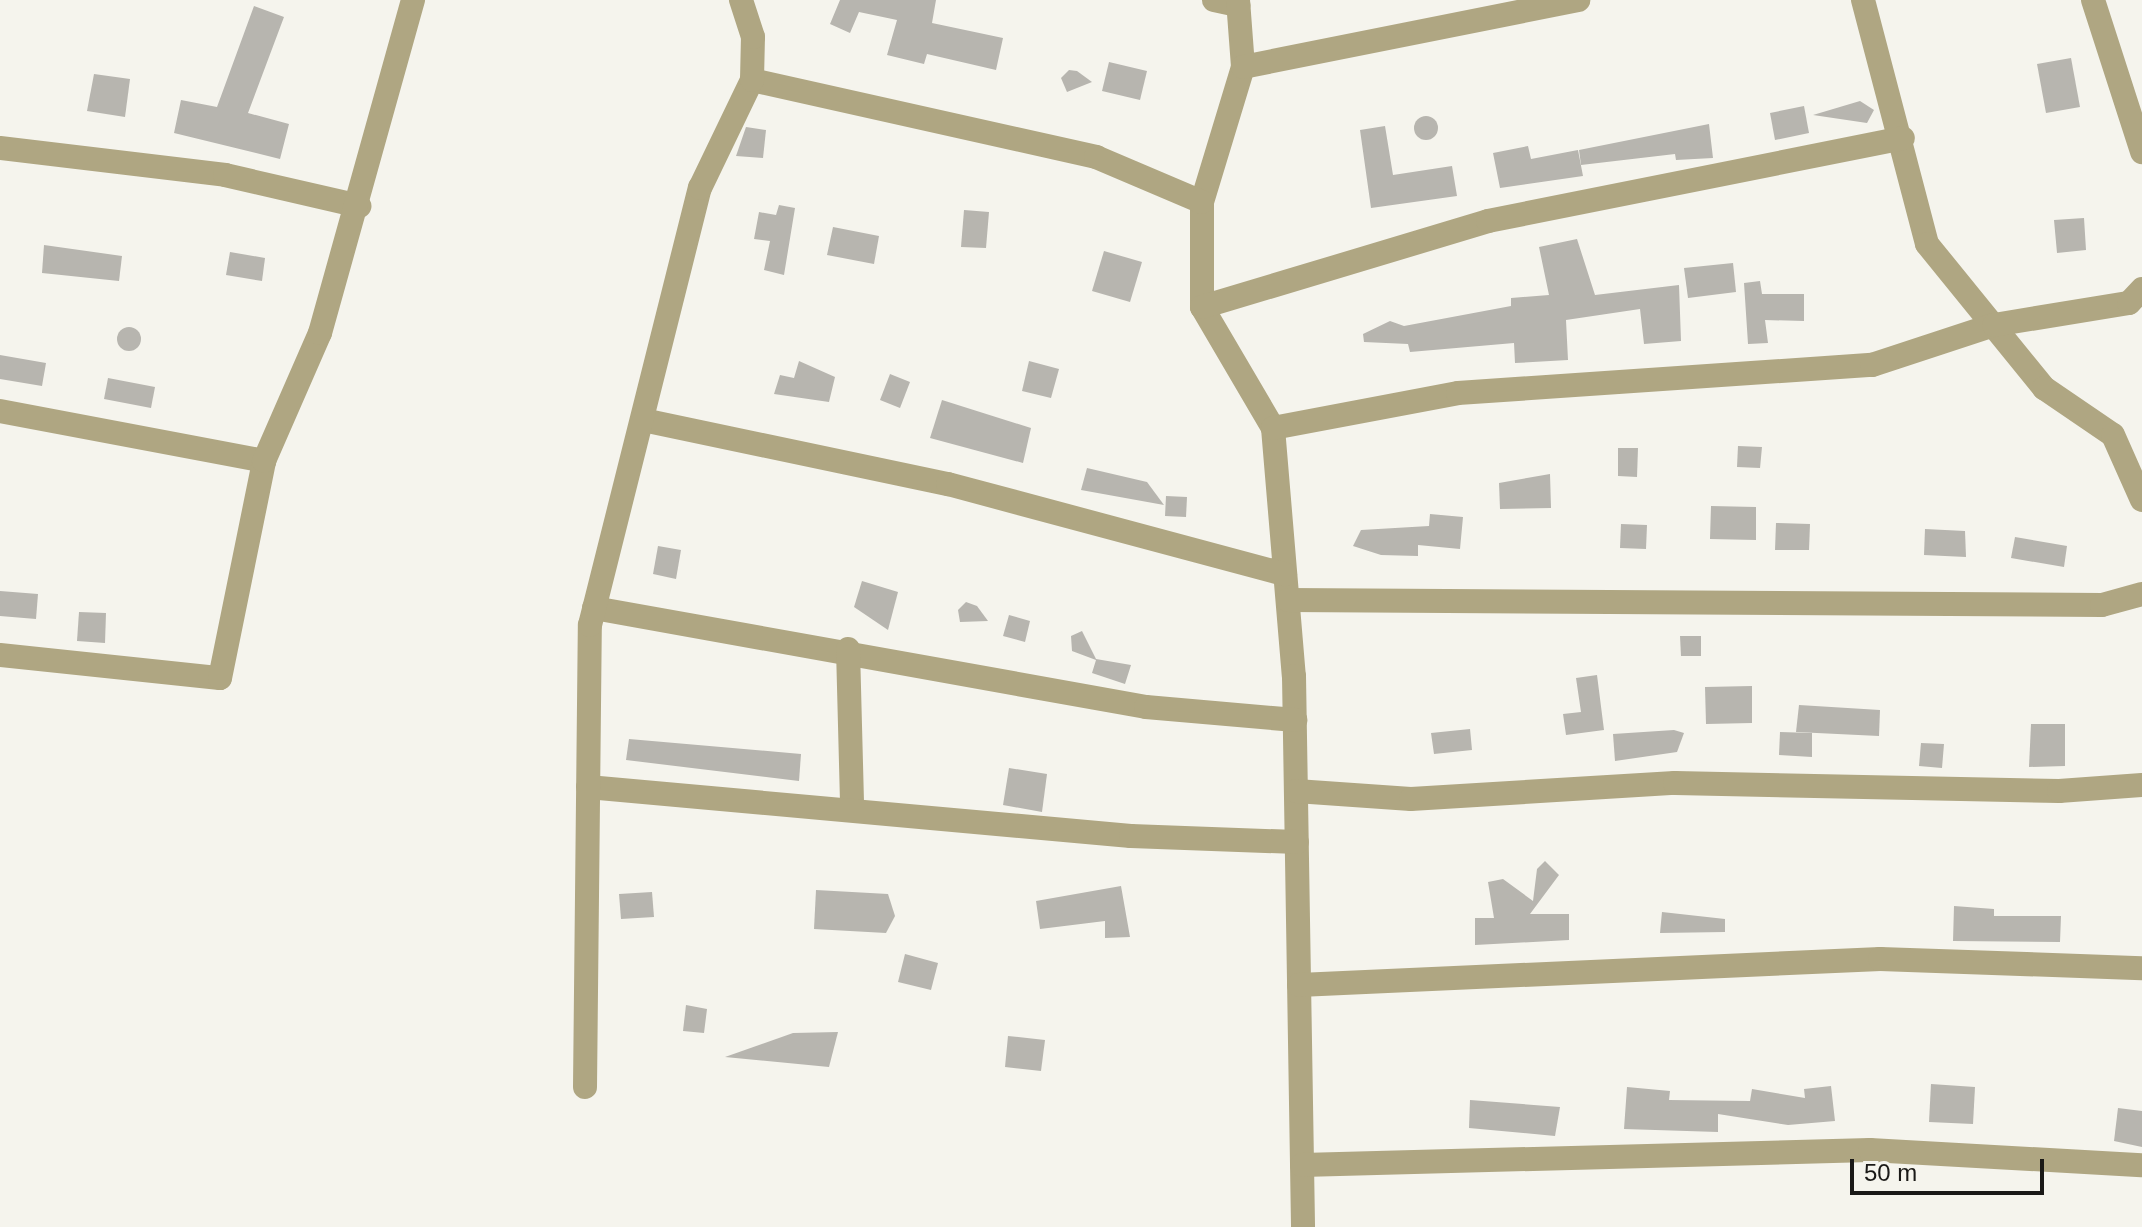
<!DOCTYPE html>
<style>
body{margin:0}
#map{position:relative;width:2142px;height:1227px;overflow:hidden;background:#f5f4ed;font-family:Arial,sans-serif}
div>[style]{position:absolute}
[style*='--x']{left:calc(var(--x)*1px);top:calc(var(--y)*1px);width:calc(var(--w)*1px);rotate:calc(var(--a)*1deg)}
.building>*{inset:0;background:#b7b5af}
.round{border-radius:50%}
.street>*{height:24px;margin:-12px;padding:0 12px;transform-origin:12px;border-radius:12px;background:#afa682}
span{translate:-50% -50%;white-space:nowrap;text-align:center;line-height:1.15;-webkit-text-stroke:6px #f5f4ed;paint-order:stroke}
.scale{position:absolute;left:1850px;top:1159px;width:194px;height:36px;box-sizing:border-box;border:4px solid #1a1917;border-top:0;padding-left:10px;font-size:24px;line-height:28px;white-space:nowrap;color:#1a1917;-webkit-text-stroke:6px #f5f4ed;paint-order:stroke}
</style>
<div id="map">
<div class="building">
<i style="clip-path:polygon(840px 0,936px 0,932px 23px,1003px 38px,996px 70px,927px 54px,924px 64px,887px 55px,897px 20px,859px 12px,850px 33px,830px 24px)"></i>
<i style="clip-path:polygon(254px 6px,284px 17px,248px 113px,289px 124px,280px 159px,174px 133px,181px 100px,217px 107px)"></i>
<i style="clip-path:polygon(2071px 58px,2080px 107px,2046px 113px,2037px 64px)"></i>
<i style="clip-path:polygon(1109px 62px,1147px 71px,1140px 100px,1102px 91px)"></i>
<i style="clip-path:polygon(1069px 70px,1077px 71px,1092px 82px,1067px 92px,1061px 78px)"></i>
<i style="clip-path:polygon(94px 74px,130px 79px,125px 117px,87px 111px)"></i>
<i style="clip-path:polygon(1860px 101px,1874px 110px,1867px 123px,1813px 115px)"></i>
<i style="clip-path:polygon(1804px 106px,1809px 133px,1775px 140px,1770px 113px)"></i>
<i class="round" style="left:1414px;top:116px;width:24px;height:24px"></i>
<i style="clip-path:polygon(1709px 124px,1713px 158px,1676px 160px,1675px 154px,1581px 165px,1579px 150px)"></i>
<i style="clip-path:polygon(1385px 126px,1393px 175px,1452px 166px,1457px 196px,1371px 208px,1360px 130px)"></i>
<i style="clip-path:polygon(746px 127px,766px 130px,763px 158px,736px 156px)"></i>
<i style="clip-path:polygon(1528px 146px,1531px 159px,1578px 150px,1583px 176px,1500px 188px,1493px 153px)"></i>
<i style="clip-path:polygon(779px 205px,795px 208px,784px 275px,764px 270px,770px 241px,754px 239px,759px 212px,776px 215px)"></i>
<i style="clip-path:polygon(964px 210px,989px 212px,986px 248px,961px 247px)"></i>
<i style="clip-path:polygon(2084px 218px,2086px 250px,2057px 253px,2054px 220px)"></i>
<i style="clip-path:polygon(833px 227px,879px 236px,874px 264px,827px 255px)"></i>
<i style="clip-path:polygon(1577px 239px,1595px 295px,1679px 285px,1681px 341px,1644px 344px,1640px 309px,1566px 320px,1568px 360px,1515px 363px,1514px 343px,1410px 352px,1408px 344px,1364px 342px,1363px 334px,1390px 321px,1404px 326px,1511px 306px,1511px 298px,1549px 295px,1539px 247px)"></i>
<i style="clip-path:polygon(44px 245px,122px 256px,119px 281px,42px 273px)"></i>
<i style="clip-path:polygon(1104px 251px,1142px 262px,1130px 302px,1092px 291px)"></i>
<i style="clip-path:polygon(230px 252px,265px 258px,262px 281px,226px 275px)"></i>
<i style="clip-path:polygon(1733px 263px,1736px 292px,1688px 298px,1684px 268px)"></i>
<i style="clip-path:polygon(1760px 281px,1762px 294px,1804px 294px,1804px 321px,1765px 320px,1768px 343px,1748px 344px,1744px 283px)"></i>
<i class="round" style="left:117px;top:327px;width:24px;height:24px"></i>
<i style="clip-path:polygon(0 355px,46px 363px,42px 386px,0 379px)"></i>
<i style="clip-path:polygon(799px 361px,835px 377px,829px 402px,774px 394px,780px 375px,794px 378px)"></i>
<i style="clip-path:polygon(1029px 361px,1059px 369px,1051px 398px,1022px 391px)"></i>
<i style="clip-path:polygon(890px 374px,910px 382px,900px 408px,880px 400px)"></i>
<i style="clip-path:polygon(108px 378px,155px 387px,151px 408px,104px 399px)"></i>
<i style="clip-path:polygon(942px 400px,1031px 428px,1023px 463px,930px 438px)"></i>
<i style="clip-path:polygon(1738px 446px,1762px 447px,1760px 468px,1737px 467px)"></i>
<i style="clip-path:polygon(1618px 448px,1638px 448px,1637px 477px,1618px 476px)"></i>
<i style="clip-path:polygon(1087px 468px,1147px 482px,1164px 505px,1081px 490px)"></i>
<i style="clip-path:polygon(1550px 474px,1551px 508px,1500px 509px,1499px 483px)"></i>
<i style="clip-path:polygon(1166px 496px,1187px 497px,1186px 517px,1165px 516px)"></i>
<i style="clip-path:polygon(1711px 506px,1756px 507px,1756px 540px,1710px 539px)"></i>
<i style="clip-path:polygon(1430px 514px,1463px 517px,1460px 549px,1418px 545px,1418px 556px,1381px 555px,1353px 546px,1361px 530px,1429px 526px)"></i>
<i style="clip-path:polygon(1776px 523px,1810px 524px,1809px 550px,1775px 550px)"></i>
<i style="clip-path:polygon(1621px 524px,1647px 525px,1646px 549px,1620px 548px)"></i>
<i style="clip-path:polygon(1925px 529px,1965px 531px,1966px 557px,1924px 555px)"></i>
<i style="clip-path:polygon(2015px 537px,2067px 546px,2064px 567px,2011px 558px)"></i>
<i style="clip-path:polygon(658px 546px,681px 550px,676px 579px,653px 574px)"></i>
<i style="clip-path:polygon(862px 581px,898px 592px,888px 630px,854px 607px)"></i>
<i style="clip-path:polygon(0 591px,38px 594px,36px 619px,0 616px)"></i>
<i style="clip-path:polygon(966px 602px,977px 606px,988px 621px,960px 622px,958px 610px)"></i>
<i style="clip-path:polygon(79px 612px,106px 613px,105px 643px,77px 641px)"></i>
<i style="clip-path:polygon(1009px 615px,1030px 621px,1025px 642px,1003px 636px)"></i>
<i style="clip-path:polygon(1082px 631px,1096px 659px,1131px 665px,1125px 684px,1092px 673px,1096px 660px,1072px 651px,1071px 636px)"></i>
<i style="clip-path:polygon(1680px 636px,1701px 636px,1701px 656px,1681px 656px)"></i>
<i style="clip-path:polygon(1597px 675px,1604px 730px,1566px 735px,1563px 714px,1581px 712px,1576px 678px)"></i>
<i style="clip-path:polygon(1752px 686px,1752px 723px,1706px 724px,1705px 687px)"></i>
<i style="clip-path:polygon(1799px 705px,1880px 710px,1879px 736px,1796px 732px)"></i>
<i style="clip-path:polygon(2031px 724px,2065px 724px,2065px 766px,2029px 767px)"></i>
<i style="clip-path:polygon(1470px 729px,1472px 750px,1434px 754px,1431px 733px)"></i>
<i style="clip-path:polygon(1674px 730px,1684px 733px,1677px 752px,1615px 761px,1613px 734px)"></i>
<i style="clip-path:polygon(1780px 732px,1812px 733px,1812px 757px,1779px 755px)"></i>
<i style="clip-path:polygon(629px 739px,801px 754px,799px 781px,626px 760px)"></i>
<i style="clip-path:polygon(1921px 743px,1944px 744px,1942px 768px,1919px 766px)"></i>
<i style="clip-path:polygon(1009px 768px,1047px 774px,1042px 812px,1003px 805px)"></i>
<i style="clip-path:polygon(1545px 861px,1559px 875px,1530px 914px,1569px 914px,1569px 940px,1475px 945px,1475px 918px,1494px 918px,1488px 882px,1503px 879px,1533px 901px,1537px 869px)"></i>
<i style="clip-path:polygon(1121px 886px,1130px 937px,1105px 938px,1105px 921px,1040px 929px,1036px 901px)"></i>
<i style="clip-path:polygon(816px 890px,888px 894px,895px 916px,886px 933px,814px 929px)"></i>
<i style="clip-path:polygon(652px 892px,654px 917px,621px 919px,619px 894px)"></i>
<i style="clip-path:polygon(1954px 906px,1994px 909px,1994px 916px,2061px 916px,2060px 942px,1953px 941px)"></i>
<i style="clip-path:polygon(1662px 912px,1725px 919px,1725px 932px,1660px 933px)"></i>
<i style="clip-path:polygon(905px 954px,938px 963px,931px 990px,898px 982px)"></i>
<i style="clip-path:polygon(686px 1005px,707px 1009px,704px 1033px,683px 1031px)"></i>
<i style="clip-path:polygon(838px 1032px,829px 1067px,725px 1057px,793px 1033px)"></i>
<i style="clip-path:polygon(1008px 1036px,1045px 1040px,1041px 1071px,1005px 1067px)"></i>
<i style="clip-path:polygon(1931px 1084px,1975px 1087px,1973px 1124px,1929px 1122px)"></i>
<i style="clip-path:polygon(1831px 1086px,1835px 1121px,1788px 1125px,1718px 1114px,1718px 1132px,1624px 1129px,1627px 1087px,1670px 1091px,1669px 1100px,1750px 1101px,1752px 1089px,1805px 1098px,1804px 1089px)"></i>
<i style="clip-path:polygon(1470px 1100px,1560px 1107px,1555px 1136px,1469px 1128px)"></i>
<i style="clip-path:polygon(2118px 1108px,2142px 1111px,2142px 1147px,2114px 1141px)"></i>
</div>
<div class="street">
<i style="--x:1214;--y:0;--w:25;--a:12"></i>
<i style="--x:1238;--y:0;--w:67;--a:85.7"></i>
<i style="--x:1243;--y:67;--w:141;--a:106.9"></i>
<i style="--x:1202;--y:202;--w:105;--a:90"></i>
<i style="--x:1202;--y:307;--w:140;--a:59.6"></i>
<i style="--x:1273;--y:428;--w:249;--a:85.2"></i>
<i style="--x:1294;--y:676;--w:551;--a:89.06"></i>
<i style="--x:1863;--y:0;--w:252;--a:75.3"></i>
<i style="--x:1927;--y:244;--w:186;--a:50.9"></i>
<i style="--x:2044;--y:388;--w:83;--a:34.3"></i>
<i style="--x:2113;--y:435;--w:71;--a:66"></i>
<i style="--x:2093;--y:0;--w:160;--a:72.1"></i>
<i style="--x:1243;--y:67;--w:342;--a:-11.3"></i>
<i style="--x:752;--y:80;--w:353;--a:12.6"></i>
<i style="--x:1096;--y:157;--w:115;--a:23"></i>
<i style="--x:0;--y:148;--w:227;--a:6.8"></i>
<i style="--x:225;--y:175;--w:138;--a:13"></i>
<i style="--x:1202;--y:307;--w:299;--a:-16.7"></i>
<i style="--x:1488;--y:221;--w:423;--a:-11.3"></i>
<i style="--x:0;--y:411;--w:269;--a:10.7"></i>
<i style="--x:643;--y:420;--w:312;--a:11.9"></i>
<i style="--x:948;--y:484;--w:349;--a:15"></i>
<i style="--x:1273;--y:428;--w:188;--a:-10.7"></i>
<i style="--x:1458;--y:393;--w:415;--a:-3.9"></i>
<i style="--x:1872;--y:365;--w:128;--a:-18.2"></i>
<i style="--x:1994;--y:325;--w:137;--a:-9.3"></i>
<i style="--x:2129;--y:303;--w:19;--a:-47"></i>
<i style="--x:1288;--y:600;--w:814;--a:0.35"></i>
<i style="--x:2102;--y:605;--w:41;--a:-15.4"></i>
<i style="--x:594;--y:608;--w:561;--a:10.17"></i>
<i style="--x:1146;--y:707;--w:150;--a:5"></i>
<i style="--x:848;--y:649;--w:158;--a:88.5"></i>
<i style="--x:0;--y:655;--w:221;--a:6"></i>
<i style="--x:220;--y:678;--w:221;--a:-78.5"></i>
<i style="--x:264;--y:461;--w:140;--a:-66.4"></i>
<i style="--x:320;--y:333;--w:346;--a:-74.4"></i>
<i style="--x:588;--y:787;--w:545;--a:5.16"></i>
<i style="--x:1131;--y:836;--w:166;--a:2.1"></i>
<i style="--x:1296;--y:791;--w:115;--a:4"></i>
<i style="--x:1411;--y:799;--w:264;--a:-3.5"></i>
<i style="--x:1675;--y:783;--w:384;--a:1.2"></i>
<i style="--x:2059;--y:791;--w:83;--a:-4.1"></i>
<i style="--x:1299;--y:985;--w:582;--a:-2.56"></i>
<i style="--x:1880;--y:959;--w:262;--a:2"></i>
<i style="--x:585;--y:1087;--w:462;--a:-89.4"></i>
<i style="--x:590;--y:625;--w:451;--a:-75.9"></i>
<i style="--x:700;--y:188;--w:120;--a:-64.3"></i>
<i style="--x:752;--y:80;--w:43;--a:-88.7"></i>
<i style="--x:753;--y:37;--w:39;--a:-108"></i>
<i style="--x:1302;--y:1165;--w:568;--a:-1.51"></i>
<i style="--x:1870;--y:1150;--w:272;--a:3.2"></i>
</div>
<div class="scale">50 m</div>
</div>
